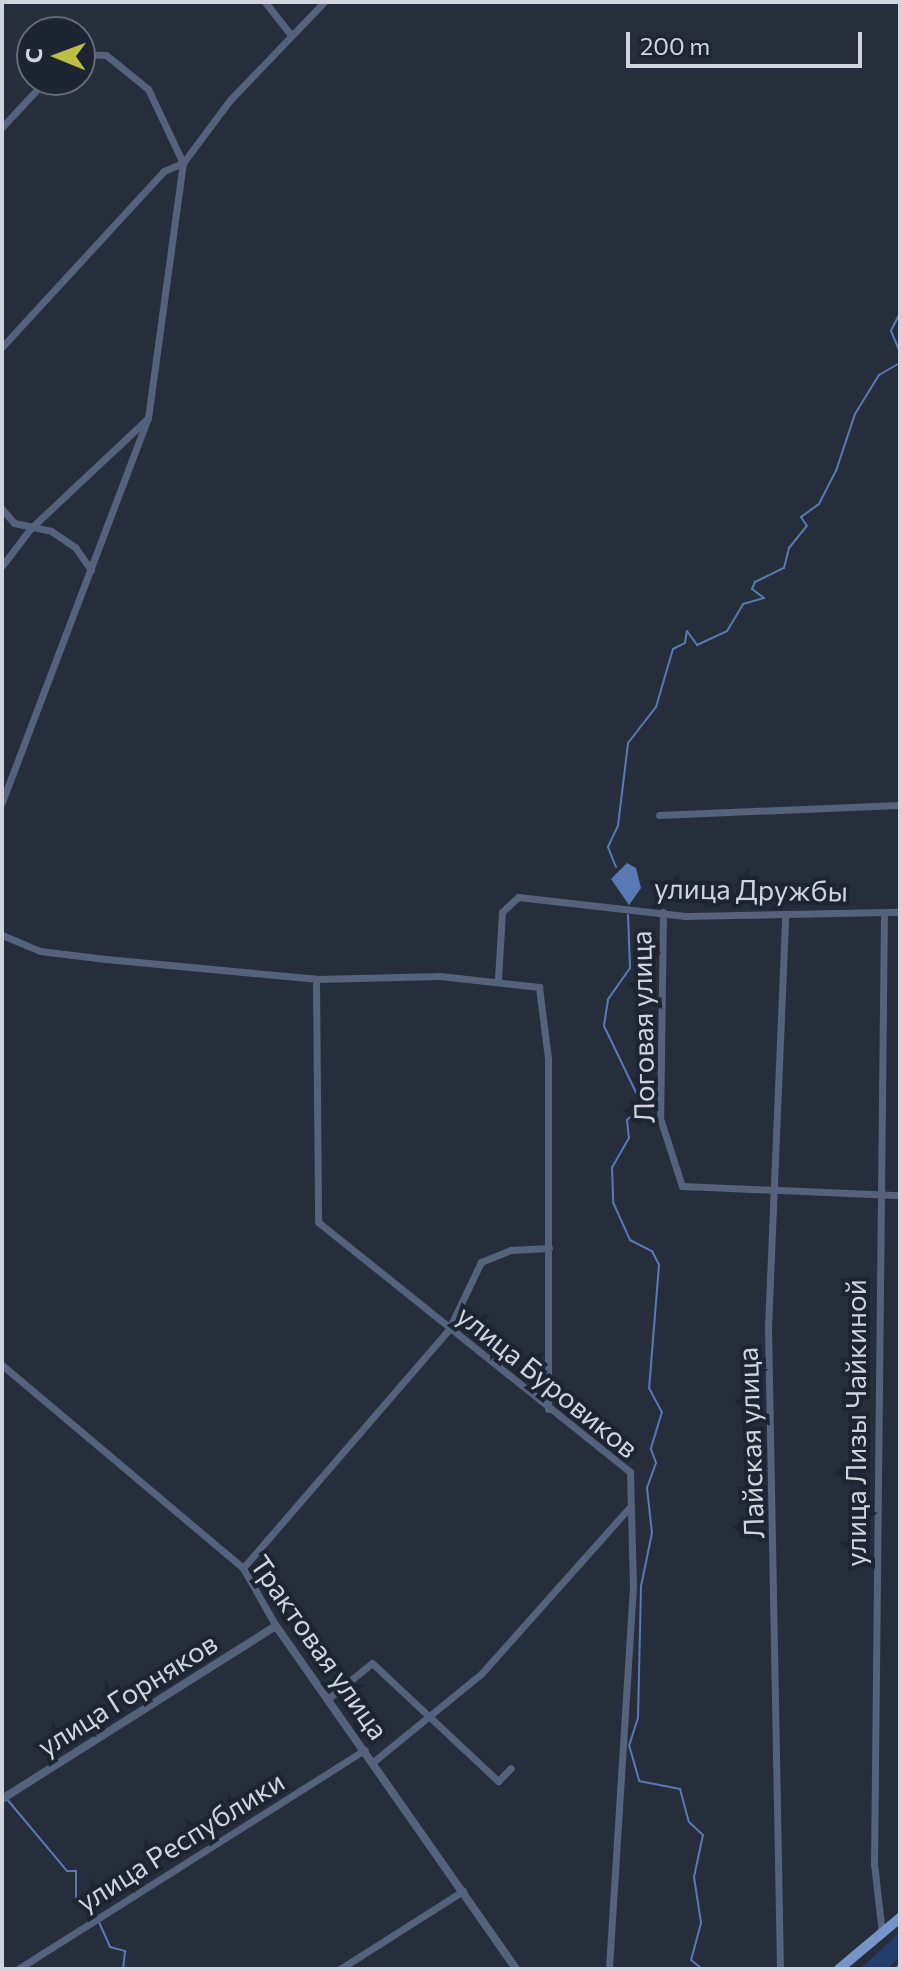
<!DOCTYPE html>
<meta charset="utf-8">
<style>
body{margin:0}
#map{position:relative;width:902px;height:1971px;overflow:hidden;background:#262e3c;font-family:Commissioner,sans-serif}
div>[style]{position:absolute}
[style*='--x']{left:calc(var(--x)*1px);top:calc(var(--y)*1px);width:calc(var(--w)*1px);rotate:calc(var(--a)*1deg)}
.green>*{inset:0;background:#223c6d}
.water>*{inset:0;background:#5979b4}
.stream>*{height:2px;margin:-1px;padding:0 1px;transform-origin:1px;border-radius:1px;background:#5979b4}
.minor>*{height:7px;margin:-3.5px;padding:0 3.5px;transform-origin:3.5px;border-radius:3.5px;background:#54627b}
.tertiary>*{height:8px;margin:-4px;padding:0 4px;transform-origin:4px;border-radius:4px;background:#54627b}
.primary>*{height:10px;margin:-5px;padding:0 5px;transform-origin:5px;border-radius:5px;background:#7794c8}
span{translate:-50% -50%;white-space:nowrap;text-align:center;line-height:1.15;-webkit-text-stroke:8px #1d2432;paint-order:stroke}
.street-label{font-size:28px;color:#cfd4dd}
.frame{position:absolute;inset:0;border:4px solid #cfd4dd;pointer-events:none}
.north{position:absolute;left:16px;top:16px;width:80px;height:80px;box-sizing:border-box;background:#1d2432;border:2px solid #646a76;border-radius:50%;rotate:271deg;font-size:22px;font-weight:700;line-height:32px;text-align:center;color:#cfd4dd}
.north::after{content:'';display:block;margin:auto;width:28px;height:36px;background:#bbc045;clip-path:polygon(50% 0,100% 100%,50% 72%,0 100%)}
.scale{position:absolute;left:626px;top:32px;width:236px;height:36px;box-sizing:border-box;border:4px solid #cfd4dd;border-top:0;padding-left:10px;font-size:24px;line-height:28px;white-space:nowrap;color:#cfd4dd;-webkit-text-stroke:6px #1d2432;paint-order:stroke}
</style>
<div id="map">
<div class="green">
<i style="clip-path:polygon(900px 1932px,900px 1957px,887px 1969px,860px 1969px)"></i>
</div>
<div class="water">
<i style="clip-path:polygon(627px 863px,636px 868px,641px 888px,629px 905px,611px 879px)"></i>
</div>
<div class="stream">
<i style="--x:900;--y:313;--w:20;--a:117"></i>
<i style="--x:891;--y:331;--w:23;--a:67"></i>
<i style="--x:616;--y:867;--w:22;--a:-112"></i>
<i style="--x:608;--y:847;--w:23;--a:-65"></i>
<i style="--x:618;--y:826;--w:84;--a:-83.1"></i>
<i style="--x:628;--y:743;--w:46;--a:-52.1"></i>
<i style="--x:656;--y:707;--w:60;--a:-73.7"></i>
<i style="--x:673;--y:649;--w:13;--a:-27"></i>
<i style="--x:685;--y:643;--w:12;--a:-81"></i>
<i style="--x:687;--y:631;--w:17;--a:54"></i>
<i style="--x:697;--y:645;--w:33;--a:-25"></i>
<i style="--x:727;--y:631;--w:31;--a:-59"></i>
<i style="--x:743;--y:604;--w:22;--a:-16"></i>
<i style="--x:764;--y:598;--w:15;--a:-143"></i>
<i style="--x:752;--y:589;--w:8;--a:-67"></i>
<i style="--x:755;--y:582;--w:32;--a:-26"></i>
<i style="--x:784;--y:568;--w:21;--a:-76"></i>
<i style="--x:789;--y:548;--w:28;--a:-51"></i>
<i style="--x:807;--y:526;--w:11;--a:-124"></i>
<i style="--x:801;--y:517;--w:22;--a:-36"></i>
<i style="--x:819;--y:504;--w:37;--a:-63"></i>
<i style="--x:836;--y:471;--w:60;--a:-71.6"></i>
<i style="--x:855;--y:414;--w:46;--a:-58.4"></i>
<i style="--x:879;--y:375;--w:24;--a:-30"></i>
<i style="--x:628;--y:915;--w:53;--a:87.8"></i>
<i style="--x:630;--y:968;--w:39;--a:125"></i>
<i style="--x:608;--y:1000;--w:26;--a:99"></i>
<i style="--x:604;--y:1026;--w:88;--a:64.3"></i>
<i style="--x:642;--y:1105;--w:21;--a:135"></i>
<i style="--x:627;--y:1120;--w:18;--a:84"></i>
<i style="--x:629;--y:1138;--w:34;--a:120"></i>
<i style="--x:612;--y:1167;--w:35;--a:88"></i>
<i style="--x:613;--y:1202;--w:42;--a:65.9"></i>
<i style="--x:630;--y:1240;--w:25;--a:27"></i>
<i style="--x:652;--y:1251;--w:16;--a:63"></i>
<i style="--x:659;--y:1265;--w:123;--a:94.6"></i>
<i style="--x:649;--y:1388;--w:27;--a:62"></i>
<i style="--x:662;--y:1412;--w:39;--a:107"></i>
<i style="--x:651;--y:1449;--w:15;--a:70"></i>
<i style="--x:656;--y:1463;--w:27;--a:110"></i>
<i style="--x:647;--y:1488;--w:45;--a:83.7"></i>
<i style="--x:652;--y:1533;--w:54;--a:101.7"></i>
<i style="--x:641;--y:1586;--w:132;--a:91.3"></i>
<i style="--x:638;--y:1718;--w:28;--a:108"></i>
<i style="--x:629;--y:1745;--w:37;--a:74"></i>
<i style="--x:639;--y:1781;--w:42;--a:11"></i>
<i style="--x:680;--y:1789;--w:34;--a:75"></i>
<i style="--x:689;--y:1822;--w:19;--a:43"></i>
<i style="--x:703;--y:1835;--w:43;--a:102.1"></i>
<i style="--x:694;--y:1877;--w:47;--a:81.3"></i>
<i style="--x:701;--y:1923;--w:38;--a:105"></i>
<i style="--x:691;--y:1960;--w:14;--a:39"></i>
<i style="--x:2;--y:1702;--w:8;--a:90"></i>
<i style="--x:2;--y:1716;--w:9;--a:90"></i>
<i style="--x:6;--y:1798;--w:95;--a:50.1"></i>
<i style="--x:67;--y:1871;--w:9;--a:0"></i>
<i style="--x:76;--y:1871;--w:29;--a:90"></i>
<i style="--x:76;--y:1900;--w:25;--a:42"></i>
<i style="--x:99;--y:1922;--w:27;--a:66"></i>
<i style="--x:110;--y:1947;--w:16;--a:15"></i>
<i style="--x:125;--y:1951;--w:18;--a:96"></i>
</div>
<div class="minor">
<i style="--x:265;--y:2;--w:42;--a:51.8"></i>
<i style="--x:2;--y:127;--w:64;--a:-46.9"></i>
<i style="--x:2;--y:347;--w:239;--a:-47.4"></i>
<i style="--x:164;--y:171;--w:21;--a:-23"></i>
<i style="--x:183;--y:163;--w:82;--a:-115.3"></i>
<i style="--x:148;--y:89;--w:54;--a:-141"></i>
<i style="--x:106;--y:55;--w:26;--a:-178"></i>
<i style="--x:2;--y:509;--w:18;--a:49"></i>
<i style="--x:14;--y:523;--w:38;--a:12"></i>
<i style="--x:51;--y:531;--w:29;--a:34"></i>
<i style="--x:75;--y:547;--w:28;--a:55"></i>
<i style="--x:2;--y:566;--w:46;--a:-52.9"></i>
<i style="--x:30;--y:529;--w:159;--a:-43.2"></i>
<i style="--x:2;--y:802;--w:411;--a:-69.2"></i>
<i style="--x:148;--y:418;--w:257;--a:-82.2"></i>
<i style="--x:183;--y:163;--w:79;--a:-53.3"></i>
<i style="--x:230;--y:100;--w:136;--a:-46.2"></i>
<i style="--x:659;--y:815;--w:241;--a:-2.4"></i>
<i style="--x:663;--y:912;--w:206;--a:90.8"></i>
<i style="--x:660;--y:1118;--w:71;--a:72.1"></i>
<i style="--x:682;--y:1186;--w:218;--a:2.4"></i>
<i style="--x:2;--y:935;--w:41;--a:22.8"></i>
<i style="--x:40;--y:951;--w:66;--a:6.9"></i>
<i style="--x:106;--y:959;--w:211;--a:5.4"></i>
<i style="--x:316;--y:979;--w:124;--a:-1.4"></i>
<i style="--x:440;--y:976;--w:100;--a:6.3"></i>
<i style="--x:539;--y:987;--w:72;--a:82.8"></i>
<i style="--x:548;--y:1058;--w:351;--a:90"></i>
<i style="--x:316;--y:979;--w:243;--a:89.5"></i>
<i style="--x:318;--y:1222;--w:400;--a:38.7"></i>
<i style="--x:630;--y:1472;--w:114;--a:88.5"></i>
<i style="--x:633;--y:1586;--w:384;--a:93.6"></i>
<i style="--x:498;--y:979;--w:67;--a:-86.6"></i>
<i style="--x:502;--y:912;--w:22;--a:-43"></i>
<i style="--x:518;--y:897;--w:168;--a:6.5"></i>
<i style="--x:685;--y:916;--w:215;--a:-1.1"></i>
<i style="--x:2;--y:1365;--w:315;--a:40.1"></i>
<i style="--x:243;--y:1568;--w:67;--a:60.4"></i>
<i style="--x:243;--y:1568;--w:316;--a:-49.2"></i>
<i style="--x:449;--y:1329;--w:74;--a:-64.5"></i>
<i style="--x:481;--y:1262;--w:32;--a:-22"></i>
<i style="--x:511;--y:1250;--w:38;--a:-3"></i>
<i style="--x:329;--y:1698;--w:55;--a:-39.1"></i>
<i style="--x:372;--y:1663;--w:173;--a:43.1"></i>
<i style="--x:498;--y:1781;--w:18;--a:-45"></i>
<i style="--x:373;--y:1762;--w:139;--a:-39.2"></i>
<i style="--x:481;--y:1674;--w:222;--a:-48.3"></i>
<i style="--x:882;--y:1933;--w:69;--a:-96.6"></i>
<i style="--x:874;--y:1864;--w:951;--a:-89.4"></i>
<i style="--x:18;--y:1969;--w:410;--a:-32.3"></i>
<i style="--x:340;--y:1969;--w:146;--a:-32.4"></i>
<i style="--x:780;--y:1969;--w:642;--a:-91.07"></i>
<i style="--x:768;--y:1327;--w:410;--a:-87.6"></i>
<i style="--x:897;--y:1969;--w:4;--a:-34"></i>
</div>
<div class="tertiary">
<i style="--x:2;--y:1799;--w:324;--a:-32.3"></i>
<i style="--x:276;--y:1626;--w:419;--a:55"></i>
</div>
<div class="primary">
<i style="--x:839;--y:1969;--w:80;--a:-39.9"></i>
</div>
<div class="street-label">
<span style="left:751px;top:889px;rotate:1deg">улица Дружбы</span>
<span style="left:642px;top:1027px;rotate:-91deg">Логовая улица</span>
<span style="left:548px;top:1381px;rotate:39deg">улица Буровиков</span>
<span style="left:855px;top:1423px;rotate:-90deg">улица Лизы Чайкиной</span>
<span style="left:750px;top:1443px;rotate:-92deg">Лайская улица</span>
<span style="left:320px;top:1647px;rotate:55deg">Трактовая улица</span>
<span style="left:127px;top:1694px;rotate:-32deg">улица Горняков</span>
<span style="left:180px;top:1841px;rotate:-32deg">улица Республики</span>
</div>
<div class="frame"></div>
<div class="north">С</div>
<div class="scale">200 m</div>
</div>
